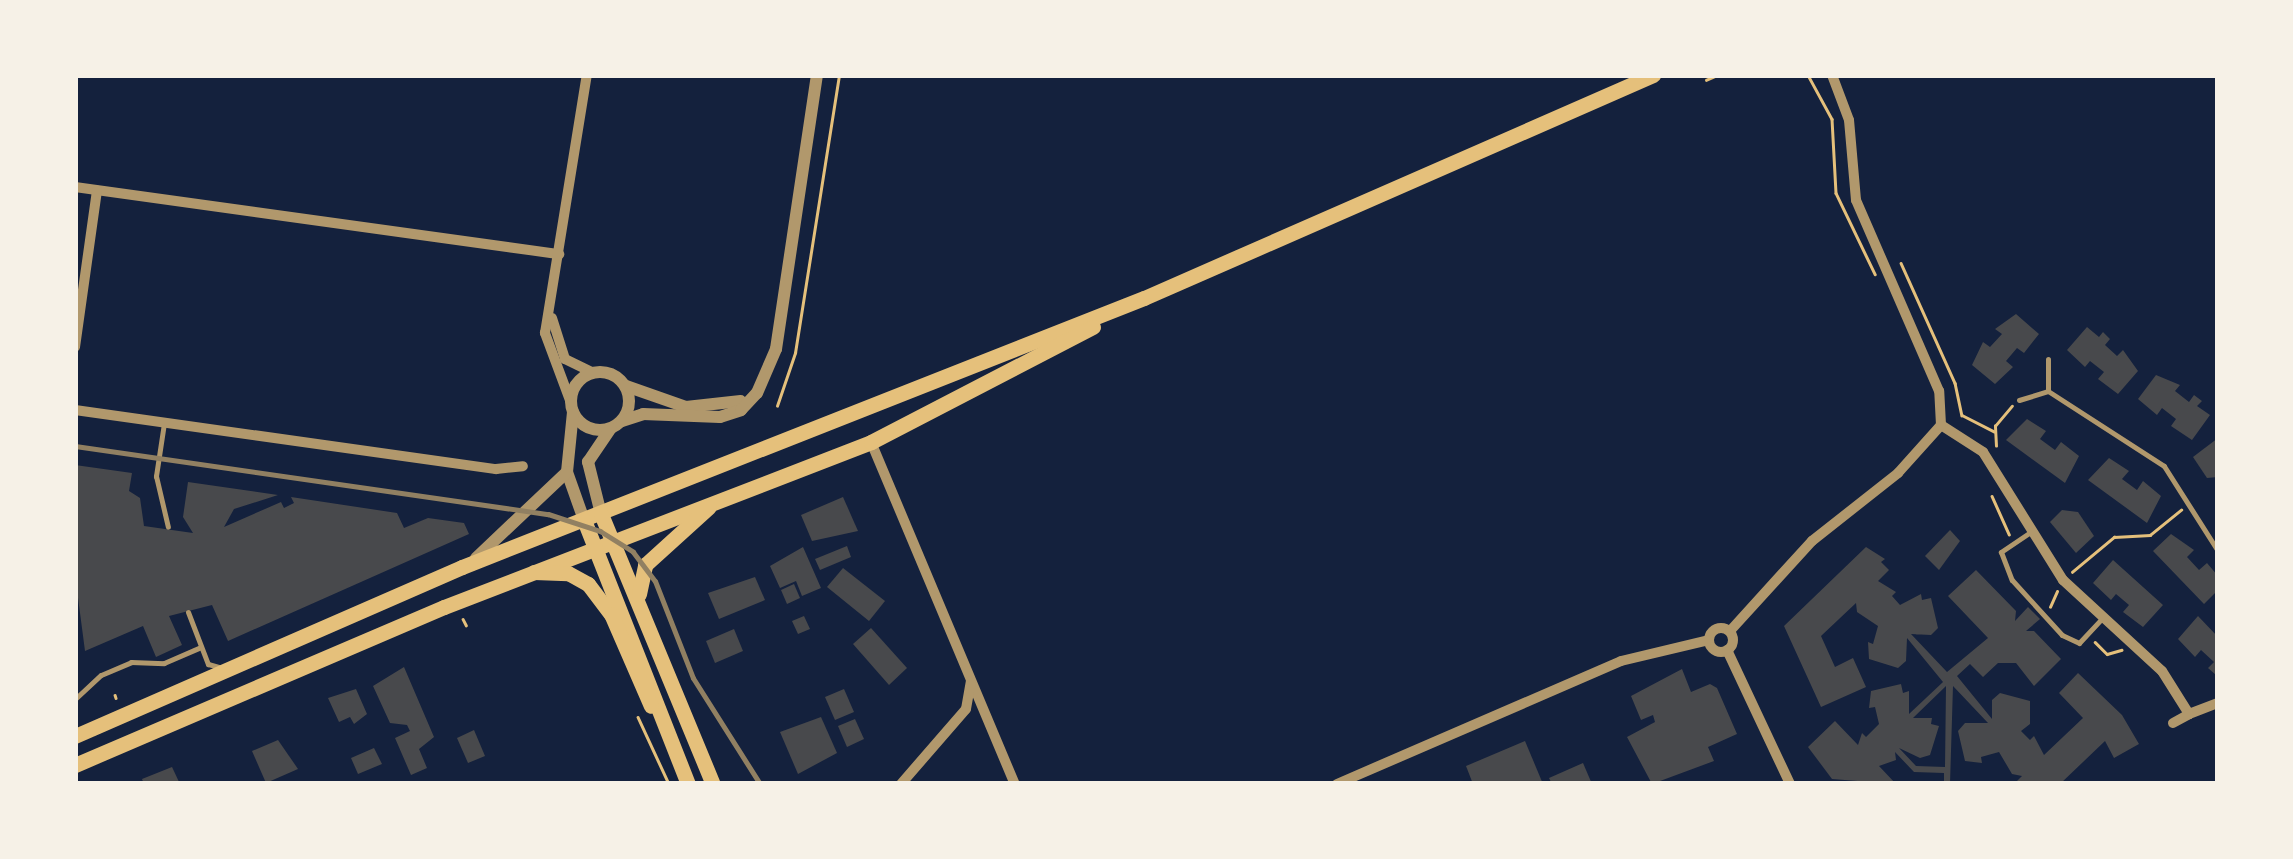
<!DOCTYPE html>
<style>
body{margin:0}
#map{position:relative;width:2293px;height:859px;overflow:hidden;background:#14213d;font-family:Barlow,sans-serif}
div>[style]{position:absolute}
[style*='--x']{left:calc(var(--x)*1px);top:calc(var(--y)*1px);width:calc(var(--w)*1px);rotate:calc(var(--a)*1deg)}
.building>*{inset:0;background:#48494c}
.path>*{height:2.5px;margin:-1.25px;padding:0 1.25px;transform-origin:1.25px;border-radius:1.25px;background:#e5c07b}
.service>*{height:5px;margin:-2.5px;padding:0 2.5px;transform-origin:2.5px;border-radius:2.5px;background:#b1986c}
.minor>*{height:10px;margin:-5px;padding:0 5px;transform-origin:5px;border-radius:5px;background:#b1986c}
.minor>.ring{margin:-5px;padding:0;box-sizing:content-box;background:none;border:10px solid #b1986c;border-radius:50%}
.tertiary>*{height:12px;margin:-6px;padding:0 6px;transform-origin:6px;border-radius:6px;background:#b1986c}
.tertiary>.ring{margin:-6px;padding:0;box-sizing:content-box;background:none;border:12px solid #b1986c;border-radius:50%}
.secondary>*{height:15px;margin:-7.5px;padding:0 7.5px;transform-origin:7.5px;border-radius:7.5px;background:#e5c07b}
.primary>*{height:15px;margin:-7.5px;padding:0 7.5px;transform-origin:7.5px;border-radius:7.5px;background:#e5c07b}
.rail>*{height:5px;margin:-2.5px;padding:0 2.5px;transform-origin:2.5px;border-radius:2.5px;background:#918062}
span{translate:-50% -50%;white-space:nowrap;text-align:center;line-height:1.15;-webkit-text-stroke:8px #f6f1e7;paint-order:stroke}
.frame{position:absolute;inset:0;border:78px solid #f6f1e7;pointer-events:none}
</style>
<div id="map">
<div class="building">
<i style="clip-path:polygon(2016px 314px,2039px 334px,2024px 353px,2017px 348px,2006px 361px,2013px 367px,1995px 384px,1972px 365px,1983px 342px,1990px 347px,2002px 334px,1995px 329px)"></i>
<i style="clip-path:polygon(2087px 327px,2099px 337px,2103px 332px,2110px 339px,2105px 345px,2117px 356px,2123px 350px,2138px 371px,2118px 394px,2098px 379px,2104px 372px,2090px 361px,2085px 367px,2067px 350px)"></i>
<i style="clip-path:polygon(2156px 375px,2180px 385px,2175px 391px,2189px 402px,2194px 395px,2202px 401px,2197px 406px,2210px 415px,2192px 440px,2171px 426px,2176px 419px,2162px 408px,2157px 415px,2138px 399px)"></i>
<i style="clip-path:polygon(2027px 419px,2046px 431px,2040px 439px,2055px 450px,2061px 442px,2079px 456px,2065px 483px,2006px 440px)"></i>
<i style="clip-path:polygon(2218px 438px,2218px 477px,2207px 478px,2193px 457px)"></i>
<i style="clip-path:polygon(2109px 458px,2129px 471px,2122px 479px,2137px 490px,2143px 481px,2161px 496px,2147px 523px,2088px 480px)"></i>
<i style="clip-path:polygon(75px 465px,132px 473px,129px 491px,140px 498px,144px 526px,193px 533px,183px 517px,188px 482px,278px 495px,234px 509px,224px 527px,281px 502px,284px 508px,294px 503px,291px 497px,397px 513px,404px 528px,428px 518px,464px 523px,469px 534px,228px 641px,212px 605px,169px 616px,182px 645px,156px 657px,143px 626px,85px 651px,75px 575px)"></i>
<i style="clip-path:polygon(843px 497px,858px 531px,812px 541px,801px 515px)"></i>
<i style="clip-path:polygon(2062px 510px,2078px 512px,2094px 536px,2076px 553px,2050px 522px)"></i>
<i style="clip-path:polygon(1950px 530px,1960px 541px,1939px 570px,1925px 556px)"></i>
<i style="clip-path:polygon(2171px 534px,2194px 550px,2187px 557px,2199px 570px,2207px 563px,2218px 576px,2218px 590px,2204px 604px,2153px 551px)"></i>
<i style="clip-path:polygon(847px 546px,851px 557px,820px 570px,815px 559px)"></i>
<i style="clip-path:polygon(803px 547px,821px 588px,802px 596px,796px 581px,780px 588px,770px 566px)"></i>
<i style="clip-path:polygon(evenodd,1866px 547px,1885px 559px,1881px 562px,1889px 570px,1878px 581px,1896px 592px,1892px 596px,1900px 605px,1921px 594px,1922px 600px,1931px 598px,1938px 628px,1931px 635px,1911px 634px,1947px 672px,1988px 638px,1948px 596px,1976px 570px,2016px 611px,2015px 621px,2028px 607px,2040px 619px,2026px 631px,2034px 631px,2061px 659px,2034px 686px,2016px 663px,1998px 663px,1983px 677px,1970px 664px,1957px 676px,1992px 719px,1992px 700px,2000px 693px,2030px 701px,2030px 724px,2021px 731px,2030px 740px,2034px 736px,2044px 755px,2083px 718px,2059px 693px,2078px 673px,2122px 715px,2139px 744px,2114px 758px,2105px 741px,2060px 784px,2014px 784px,2022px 776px,2012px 774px,1999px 752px,1981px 757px,1982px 763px,1965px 761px,1958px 731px,1965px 723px,1988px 723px,1953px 686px,1950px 784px,1944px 784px,1944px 773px,1914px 772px,1895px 752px,1896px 760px,1879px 766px,1896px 784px,1832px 779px,1808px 747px,1835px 721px,1858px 745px,1862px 733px,1866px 737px,1879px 724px,1875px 707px,1869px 708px,1871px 691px,1901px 684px,1903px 693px,1909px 691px,1909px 714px,1943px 682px,1907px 638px,1906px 661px,1898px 668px,1869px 659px,1868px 642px,1873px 644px,1878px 626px,1857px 612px,1856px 603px,1821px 636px,1835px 667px,1853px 658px,1866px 687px,1821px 707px,1784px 626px,1866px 547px,1946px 686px,1945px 767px,1916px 766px,1899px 748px,1920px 758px,1930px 755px,1939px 726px,1931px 724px,1932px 718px,1913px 718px,1946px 686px)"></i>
<i style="clip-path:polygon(2113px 560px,2163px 605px,2143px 627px,2123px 612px,2129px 605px,2116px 594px,2111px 600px,2093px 583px)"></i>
<i style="clip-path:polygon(843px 568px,885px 601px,869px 621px,827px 587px)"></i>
<i style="clip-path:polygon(755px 577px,765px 600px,719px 619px,708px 593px)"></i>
<i style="clip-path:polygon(794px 584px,800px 598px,787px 604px,781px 590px)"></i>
<i style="clip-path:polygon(804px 616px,810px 629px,798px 634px,792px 621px)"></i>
<i style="clip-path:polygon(2198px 616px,2218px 637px,2216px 675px,2208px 668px,2214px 662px,2201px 650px,2195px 657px,2178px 639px)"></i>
<i style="clip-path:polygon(871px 628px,907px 668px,889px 685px,853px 644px)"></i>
<i style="clip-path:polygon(734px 629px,743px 651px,715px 663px,706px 641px)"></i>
<i style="clip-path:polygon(404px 667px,434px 737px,419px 749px,427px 768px,411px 775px,395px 738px,410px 731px,407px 725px,390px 723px,373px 686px)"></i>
<i style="clip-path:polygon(1682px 669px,1691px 692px,1710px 684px,1717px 688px,1737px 734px,1708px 747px,1714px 761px,1652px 784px,1627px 737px,1655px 722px,1653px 715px,1641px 720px,1631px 696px)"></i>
<i style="clip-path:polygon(356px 689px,367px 714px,354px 724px,350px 717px,339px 722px,328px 698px)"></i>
<i style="clip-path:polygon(844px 689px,854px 712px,835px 720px,825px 697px)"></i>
<i style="clip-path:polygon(821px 717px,837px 753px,798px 774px,780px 732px)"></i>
<i style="clip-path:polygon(855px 719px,864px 739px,847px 747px,838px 726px)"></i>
<i style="clip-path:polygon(474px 730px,485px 756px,468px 763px,457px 738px)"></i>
<i style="clip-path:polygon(278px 740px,298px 769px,266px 783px,252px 751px)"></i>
<i style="clip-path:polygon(1525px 741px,1543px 784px,1473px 784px,1466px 766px)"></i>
<i style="clip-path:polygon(374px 748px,382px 764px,358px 774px,351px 758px)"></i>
<i style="clip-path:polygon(1583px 763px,1592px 784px,1552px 784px,1549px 778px)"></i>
<i style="clip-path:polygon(172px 767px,180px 784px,144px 784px,142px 779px)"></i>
</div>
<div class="path">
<i style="--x:1808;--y:75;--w:50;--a:61.4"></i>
<i style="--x:1832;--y:119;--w:74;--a:86.9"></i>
<i style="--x:1836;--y:193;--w:90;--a:64.3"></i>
<i style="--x:1706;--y:80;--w:12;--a:-24"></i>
<i style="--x:1901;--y:263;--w:132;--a:65.8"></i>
<i style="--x:1955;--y:383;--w:33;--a:78"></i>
<i style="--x:1962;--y:415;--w:36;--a:27"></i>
<i style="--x:777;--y:406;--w:56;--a:-71.2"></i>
<i style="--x:795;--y:353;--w:281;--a:-81"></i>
<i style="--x:1996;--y:446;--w:20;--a:-93"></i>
<i style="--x:1995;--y:426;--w:26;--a:-50"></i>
<i style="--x:1992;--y:496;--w:42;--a:65.9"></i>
<i style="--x:2072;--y:572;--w:55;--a:-39.8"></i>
<i style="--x:2114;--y:537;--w:36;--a:-3"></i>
<i style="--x:2150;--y:535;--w:40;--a:-39"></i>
<i style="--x:2050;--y:607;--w:17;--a:-66"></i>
<i style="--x:463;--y:619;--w:7;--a:63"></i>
<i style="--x:2095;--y:642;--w:17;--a:45"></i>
<i style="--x:2107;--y:654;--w:15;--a:-16"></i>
<i style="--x:115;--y:695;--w:3;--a:72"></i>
<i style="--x:638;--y:717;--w:74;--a:65.2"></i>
</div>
<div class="service">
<i style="--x:2048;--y:359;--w:32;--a:90"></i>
<i style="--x:2048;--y:391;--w:138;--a:32.9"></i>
<i style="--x:2164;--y:466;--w:101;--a:57.6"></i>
<i style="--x:2019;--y:400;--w:30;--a:-17"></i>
<i style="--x:164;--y:423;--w:54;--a:98.6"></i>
<i style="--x:156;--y:476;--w:52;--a:76.8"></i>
<i style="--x:2029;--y:533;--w:34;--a:146"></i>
<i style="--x:2001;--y:552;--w:30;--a:69"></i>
<i style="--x:2012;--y:580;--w:74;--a:47.7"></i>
<i style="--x:2062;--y:635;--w:19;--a:25"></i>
<i style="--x:2079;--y:643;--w:34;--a:-47"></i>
<i style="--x:188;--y:612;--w:56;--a:69"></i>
<i style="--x:208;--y:664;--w:11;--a:15"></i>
<i style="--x:75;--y:699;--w:35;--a:-43"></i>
<i style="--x:101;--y:675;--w:33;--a:-23"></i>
<i style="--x:131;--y:662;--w:33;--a:2"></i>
<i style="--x:164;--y:663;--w:40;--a:-23.4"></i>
</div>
<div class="minor">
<i style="--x:75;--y:187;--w:489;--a:7.9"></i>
<i style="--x:552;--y:318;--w:43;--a:72.4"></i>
<i style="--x:565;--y:359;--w:32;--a:26"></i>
<i style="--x:75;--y:347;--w:158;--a:-82"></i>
<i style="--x:571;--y:403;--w:75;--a:-110.4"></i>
<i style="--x:545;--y:333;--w:261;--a:-80.8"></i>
<i style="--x:75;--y:410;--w:425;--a:8"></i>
<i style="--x:496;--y:469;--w:27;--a:-6"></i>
<i style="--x:1941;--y:425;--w:50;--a:32.7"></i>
<i style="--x:1983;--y:452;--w:151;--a:58"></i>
<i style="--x:2063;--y:580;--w:134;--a:42.6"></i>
<i style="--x:2162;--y:671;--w:51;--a:57.9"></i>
<i style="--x:2189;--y:714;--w:31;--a:-21"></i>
<i style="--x:871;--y:442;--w:371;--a:67.2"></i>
<i class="ring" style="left:1709px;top:628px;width:14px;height:14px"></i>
<i style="--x:1730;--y:631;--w:122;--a:-47.7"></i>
<i style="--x:1812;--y:541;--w:110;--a:-38.3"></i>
<i style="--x:1898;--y:473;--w:64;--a:-48.1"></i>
<i style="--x:1941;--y:425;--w:34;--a:-93"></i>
<i style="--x:1939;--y:391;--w:208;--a:-113.5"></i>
<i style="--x:1856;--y:200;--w:80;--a:-95"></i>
<i style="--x:1849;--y:120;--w:48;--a:-110.7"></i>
<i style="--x:1727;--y:650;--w:148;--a:64.8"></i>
<i style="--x:2173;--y:723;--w:18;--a:-29"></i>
<i style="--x:901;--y:784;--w:99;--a:-49.1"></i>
<i style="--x:966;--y:709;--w:28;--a:-80"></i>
<i style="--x:1337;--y:784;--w:309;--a:-23.4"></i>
<i style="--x:1621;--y:661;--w:90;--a:-13.4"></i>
</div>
<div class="tertiary">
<i class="ring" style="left:571px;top:372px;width:46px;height:46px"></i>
<i style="--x:626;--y:386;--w:64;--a:19.3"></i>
<i style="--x:686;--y:407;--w:55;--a:-6.2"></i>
<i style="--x:573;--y:412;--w:60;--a:95.7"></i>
<i style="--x:567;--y:472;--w:51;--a:70.5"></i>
<i style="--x:622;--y:421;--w:22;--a:-18"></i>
<i style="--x:643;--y:414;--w:77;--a:2.2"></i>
<i style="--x:720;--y:417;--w:22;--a:-18"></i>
<i style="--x:741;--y:410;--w:23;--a:-47"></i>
<i style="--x:757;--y:393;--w:48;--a:-66.6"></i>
<i style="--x:776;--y:349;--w:277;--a:-81.5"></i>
<i style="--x:601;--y:514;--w:54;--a:-104"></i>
<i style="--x:588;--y:462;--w:40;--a:-56"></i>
<i style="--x:476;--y:558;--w:125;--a:-43.4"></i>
</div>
<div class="secondary">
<i style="--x:75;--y:736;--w:422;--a:-23.6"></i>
<i style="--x:462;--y:567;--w:733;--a:-21.53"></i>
<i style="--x:1144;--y:298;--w:556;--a:-23.66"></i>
<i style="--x:75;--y:765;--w:401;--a:-23.2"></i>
<i style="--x:444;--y:607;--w:458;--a:-21.1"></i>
<i style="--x:871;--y:442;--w:250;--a:-27.4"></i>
</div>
<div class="primary">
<i style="--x:601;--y:514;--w:292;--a:67.5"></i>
<i style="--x:584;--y:520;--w:284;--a:68.5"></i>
<i style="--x:534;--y:572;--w:34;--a:2"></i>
<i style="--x:568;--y:573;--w:23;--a:29"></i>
<i style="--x:588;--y:584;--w:38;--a:53"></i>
<i style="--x:611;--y:614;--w:100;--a:66.5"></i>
<i style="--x:639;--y:594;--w:30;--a:-78"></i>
<i style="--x:645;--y:565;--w:86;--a:-42.2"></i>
</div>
<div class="rail">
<i style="--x:75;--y:446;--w:478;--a:8.2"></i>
<i style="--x:548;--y:514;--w:55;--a:18.1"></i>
<i style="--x:600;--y:531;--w:39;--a:32"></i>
<i style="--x:633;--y:552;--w:36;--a:53"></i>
<i style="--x:655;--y:581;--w:104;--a:68.6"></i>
<i style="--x:693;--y:678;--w:125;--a:57.7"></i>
</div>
<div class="frame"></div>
</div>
